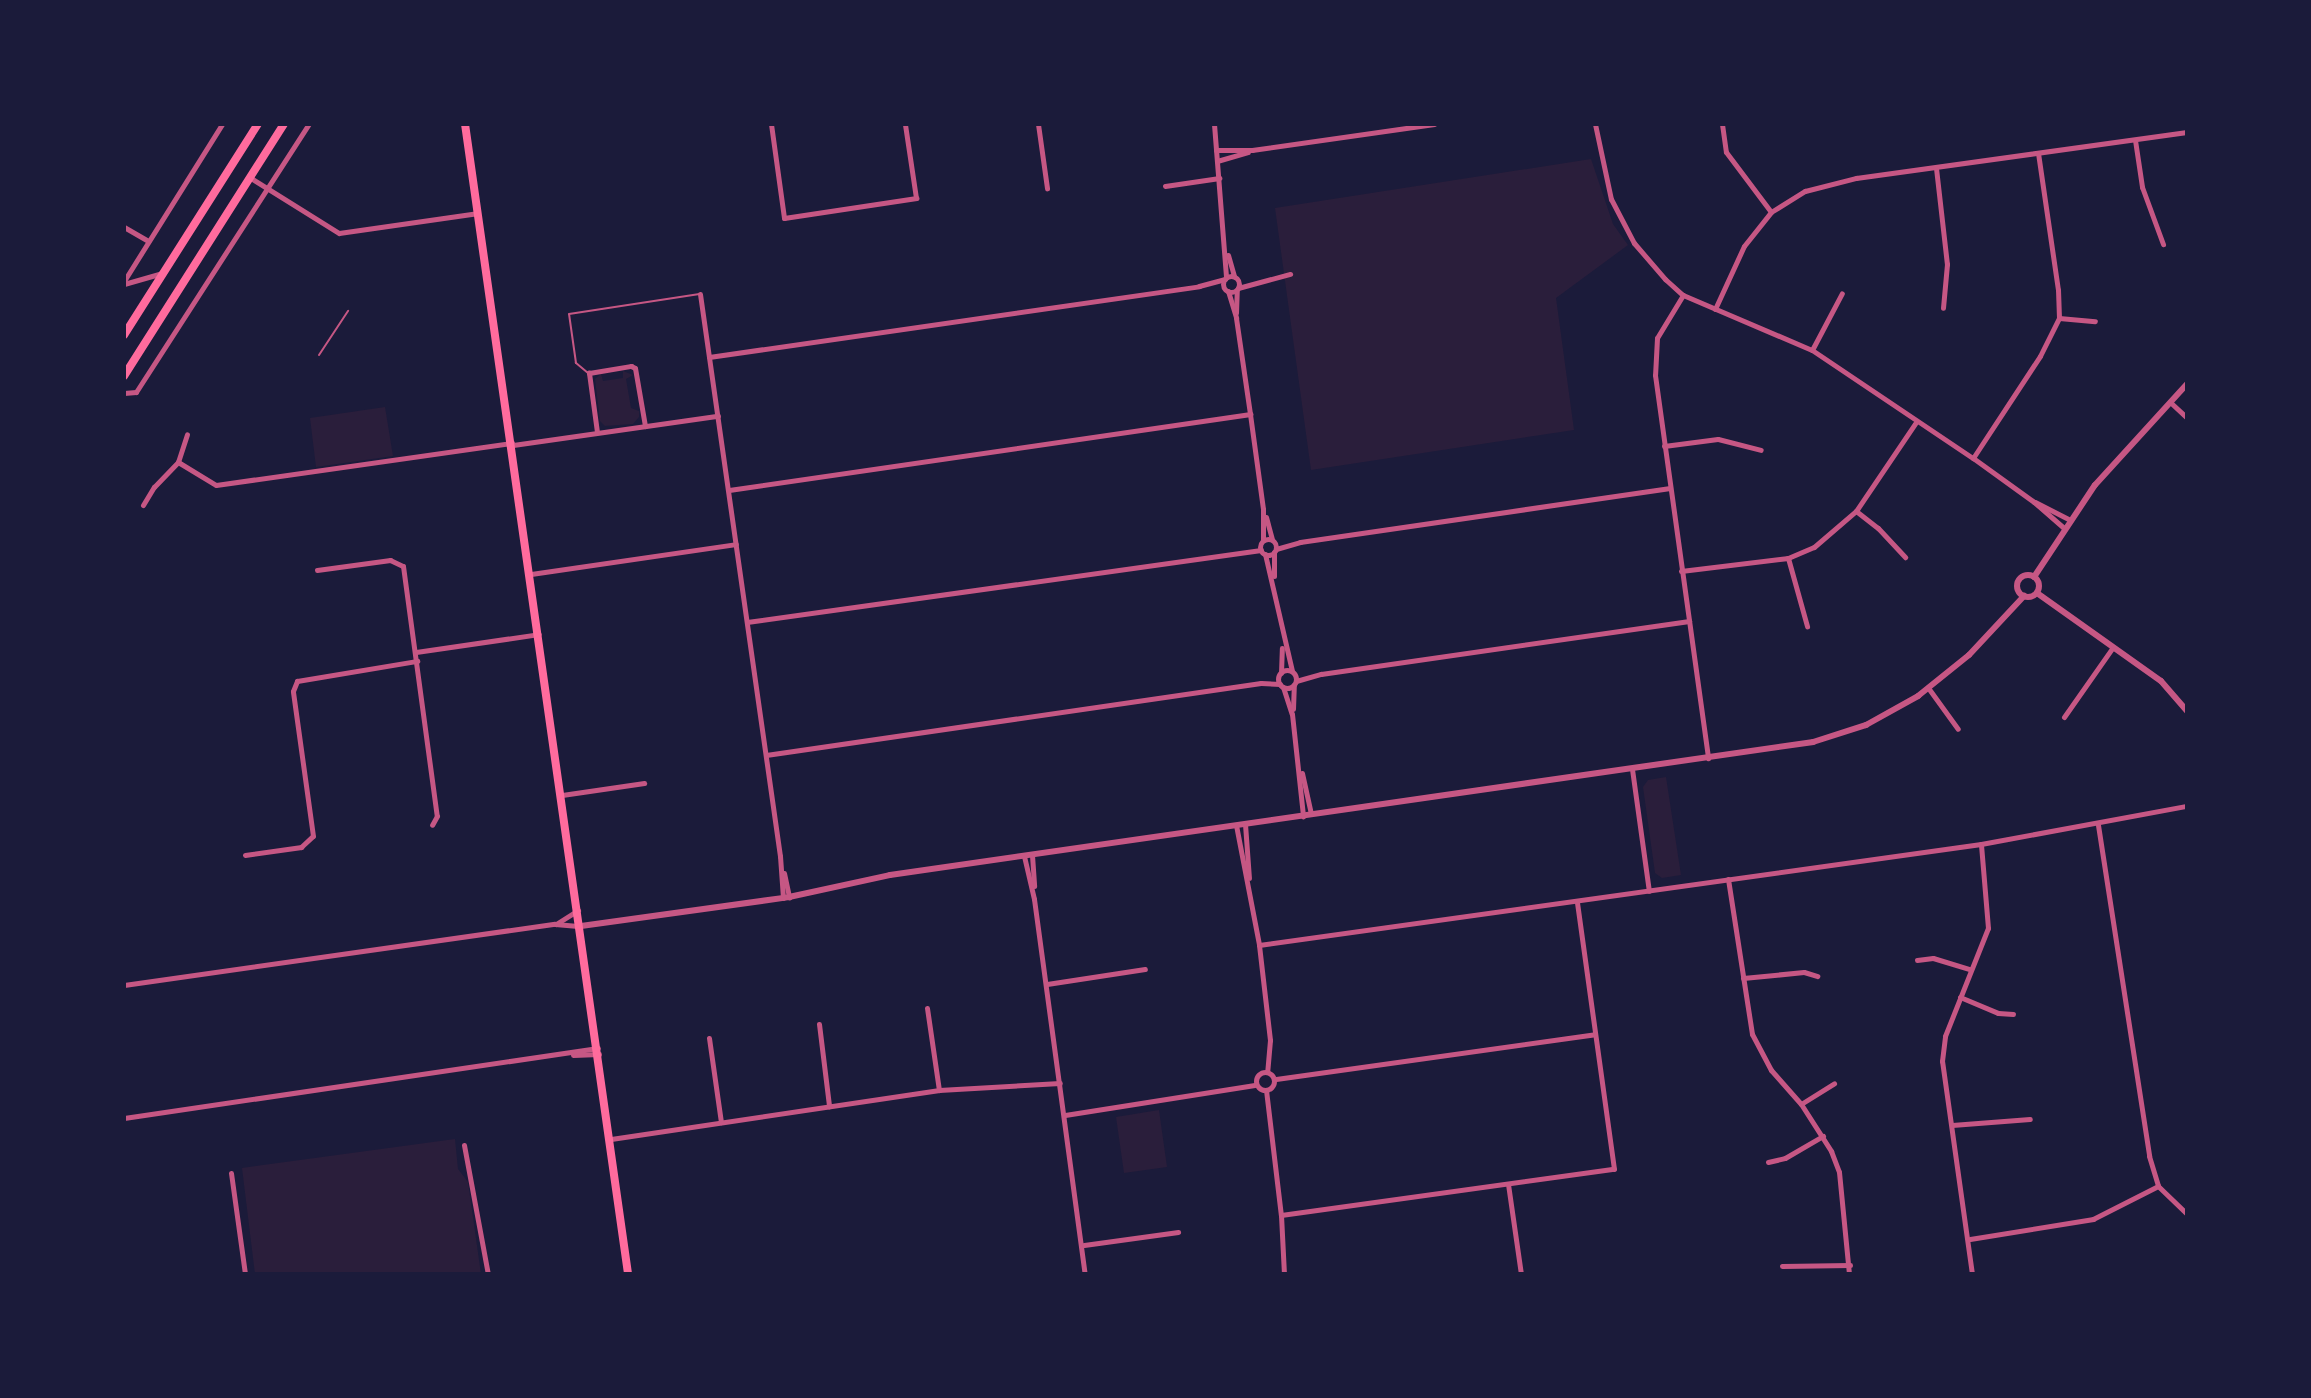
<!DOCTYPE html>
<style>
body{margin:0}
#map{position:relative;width:2311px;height:1398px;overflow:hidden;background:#1b1b3a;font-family:"PT Sans",sans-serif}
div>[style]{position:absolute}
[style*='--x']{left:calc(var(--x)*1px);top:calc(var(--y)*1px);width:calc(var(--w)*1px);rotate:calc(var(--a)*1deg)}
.green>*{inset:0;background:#2a1e3b}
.service>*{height:2px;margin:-1px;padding:0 1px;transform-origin:1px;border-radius:1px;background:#c65784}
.minor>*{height:5px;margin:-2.5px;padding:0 2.5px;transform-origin:2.5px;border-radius:2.5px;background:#c65784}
.minor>.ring{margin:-2.5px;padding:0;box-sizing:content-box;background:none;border:5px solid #c65784;border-radius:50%}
.tertiary>*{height:6px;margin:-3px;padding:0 3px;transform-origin:3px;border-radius:3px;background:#c65784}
.tertiary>.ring{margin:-3px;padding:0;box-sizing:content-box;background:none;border:6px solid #c65784;border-radius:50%}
.primary>*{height:8px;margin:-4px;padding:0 4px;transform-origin:4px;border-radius:4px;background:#ff6b9d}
.trunk>*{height:8px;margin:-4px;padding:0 4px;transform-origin:4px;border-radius:4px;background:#ff6b9d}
span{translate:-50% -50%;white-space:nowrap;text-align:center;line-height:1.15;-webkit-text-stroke:7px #1b1b3a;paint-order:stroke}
.frame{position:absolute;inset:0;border:126px solid #1b1b3a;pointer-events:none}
</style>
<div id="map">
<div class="green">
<i style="clip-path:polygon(1591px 159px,1613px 224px,1628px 245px,1556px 298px,1574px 430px,1311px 470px,1275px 208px)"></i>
<i style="clip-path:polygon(623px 371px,633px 375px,626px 379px,631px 408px,639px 411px,639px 417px,633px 424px,605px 426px,600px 421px,595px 379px,601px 374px,603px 381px,623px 378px)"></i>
<i style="clip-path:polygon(385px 407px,393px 456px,316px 467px,310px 418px)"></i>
<i style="clip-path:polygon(1666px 777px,1681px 875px,1662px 878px,1655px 873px,1643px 787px,1648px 780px)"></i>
<i style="clip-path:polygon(1159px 1110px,1167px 1167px,1124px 1173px,1116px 1117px)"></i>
<i style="clip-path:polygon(455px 1139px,458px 1169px,468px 1182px,481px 1274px,255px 1274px,242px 1168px)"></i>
</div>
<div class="service">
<i style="--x:319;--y:355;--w:53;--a:-56.6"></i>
<i style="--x:588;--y:373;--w:16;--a:-140"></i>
<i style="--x:576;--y:363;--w:49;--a:-98.1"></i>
<i style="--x:569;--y:314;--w:132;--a:-8.7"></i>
</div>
<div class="minor">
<i style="--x:771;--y:124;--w:95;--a:82.1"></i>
<i style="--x:784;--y:218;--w:134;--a:-8.6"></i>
<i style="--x:916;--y:198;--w:75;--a:-98.5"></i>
<i style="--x:1038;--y:124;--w:65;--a:82"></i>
<i style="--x:1214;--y:124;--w:154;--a:85.5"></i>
<i style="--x:1595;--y:124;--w:77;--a:78"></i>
<i style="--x:1611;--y:199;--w:50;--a:62.4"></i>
<i style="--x:1634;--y:243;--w:48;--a:49.3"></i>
<i style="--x:1665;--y:279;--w:24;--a:42"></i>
<i style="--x:1683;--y:295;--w:140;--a:23.1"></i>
<i style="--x:1812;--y:350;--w:194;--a:33.9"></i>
<i style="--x:1973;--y:458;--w:75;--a:35.8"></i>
<i style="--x:2034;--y:502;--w:40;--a:41"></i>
<i style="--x:1722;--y:124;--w:28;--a:82"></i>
<i style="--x:1726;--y:152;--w:75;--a:53.1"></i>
<i style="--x:2135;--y:140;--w:48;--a:81.5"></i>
<i style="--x:2142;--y:187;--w:61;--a:69.8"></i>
<i style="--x:1216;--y:150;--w:36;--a:0"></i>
<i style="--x:1252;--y:150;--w:184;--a:-8.1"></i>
<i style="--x:1217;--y:161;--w:32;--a:-16"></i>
<i style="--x:1936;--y:168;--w:97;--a:83.5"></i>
<i style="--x:1947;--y:264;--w:44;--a:95.2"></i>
<i style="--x:249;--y:177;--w:106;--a:31.9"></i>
<i style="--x:339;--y:233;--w:139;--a:-8.2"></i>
<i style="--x:1165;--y:186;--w:55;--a:-8.4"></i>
<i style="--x:124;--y:227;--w:28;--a:30"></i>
<i style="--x:1228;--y:255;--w:22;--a:74"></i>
<i class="ring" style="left:1223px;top:276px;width:11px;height:11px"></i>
<i style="--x:124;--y:281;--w:185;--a:-58"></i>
<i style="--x:124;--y:284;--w:40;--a:-16"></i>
<i style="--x:1238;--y:288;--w:54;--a:-15.1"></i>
<i style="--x:1228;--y:291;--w:28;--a:73"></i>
<i style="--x:1236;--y:318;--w:97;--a:81.7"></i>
<i style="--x:1250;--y:414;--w:96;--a:82.2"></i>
<i style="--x:1263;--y:509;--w:31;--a:90"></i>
<i style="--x:700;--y:294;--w:568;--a:81.9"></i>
<i style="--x:780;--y:856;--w:42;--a:85.9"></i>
<i style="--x:1683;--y:295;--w:50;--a:121.2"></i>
<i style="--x:1657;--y:338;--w:37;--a:93"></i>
<i style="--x:1655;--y:375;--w:387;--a:82.1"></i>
<i style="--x:1715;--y:309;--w:69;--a:-65.3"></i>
<i style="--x:1744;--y:246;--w:43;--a:-51.5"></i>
<i style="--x:1771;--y:212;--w:40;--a:-32"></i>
<i style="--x:1805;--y:191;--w:53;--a:-14.3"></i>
<i style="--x:1856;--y:178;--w:334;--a:-7.9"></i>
<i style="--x:1236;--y:313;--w:23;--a:-88"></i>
<i style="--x:2059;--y:318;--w:36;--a:5"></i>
<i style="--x:1812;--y:350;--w:64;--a:-62.2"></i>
<i style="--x:709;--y:357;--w:495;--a:-8.2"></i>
<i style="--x:1199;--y:286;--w:27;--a:-15"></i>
<i style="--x:124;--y:393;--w:12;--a:-5"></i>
<i style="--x:136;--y:392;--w:319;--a:-57.2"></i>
<i style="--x:2170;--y:402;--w:23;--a:43"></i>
<i style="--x:597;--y:432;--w:60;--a:-97.7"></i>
<i style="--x:589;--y:373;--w:43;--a:-9.5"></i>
<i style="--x:631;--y:366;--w:4;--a:27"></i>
<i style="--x:635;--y:368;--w:59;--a:80.2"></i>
<i style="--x:513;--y:445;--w:207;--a:-8.1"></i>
<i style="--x:1664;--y:446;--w:54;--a:-7.4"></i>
<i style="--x:1718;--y:439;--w:44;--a:14.3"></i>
<i style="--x:1973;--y:458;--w:122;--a:-56.7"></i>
<i style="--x:2040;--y:356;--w:42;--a:-63.4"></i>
<i style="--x:2059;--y:318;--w:28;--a:-92"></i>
<i style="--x:2058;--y:290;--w:138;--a:-98.3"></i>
<i style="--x:178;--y:462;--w:29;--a:-72"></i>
<i style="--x:729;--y:490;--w:527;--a:-8.3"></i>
<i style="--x:2035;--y:502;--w:39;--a:27"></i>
<i style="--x:143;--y:505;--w:21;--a:-59"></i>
<i style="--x:154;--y:487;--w:35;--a:-46"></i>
<i style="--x:178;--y:462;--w:44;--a:31.2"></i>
<i style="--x:216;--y:485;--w:299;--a:-8.1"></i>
<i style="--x:1856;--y:511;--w:28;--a:38"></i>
<i style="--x:1878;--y:528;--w:40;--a:47"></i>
<i style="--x:1266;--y:517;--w:23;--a:75"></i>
<i class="ring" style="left:1260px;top:539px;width:11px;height:11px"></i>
<i style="--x:1276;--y:549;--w:25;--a:-16"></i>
<i style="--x:1300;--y:542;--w:374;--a:-8.3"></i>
<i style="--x:1265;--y:554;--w:120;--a:77"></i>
<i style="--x:1788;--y:558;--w:71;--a:74.4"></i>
<i style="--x:317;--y:570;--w:74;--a:-7.8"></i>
<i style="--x:390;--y:560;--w:14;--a:25"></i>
<i style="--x:403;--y:566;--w:252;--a:82.3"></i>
<i style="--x:437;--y:816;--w:10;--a:119"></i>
<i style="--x:1681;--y:571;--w:108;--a:-6.9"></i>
<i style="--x:1788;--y:558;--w:28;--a:-23"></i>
<i style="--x:1814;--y:547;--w:55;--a:-40.6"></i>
<i style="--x:1856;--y:511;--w:107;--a:-56"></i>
<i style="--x:531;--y:574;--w:207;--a:-8.3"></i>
<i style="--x:1274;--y:576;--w:24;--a:-90"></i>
<i style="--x:747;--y:622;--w:519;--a:-7.97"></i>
<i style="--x:416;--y:652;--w:124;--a:-8.3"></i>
<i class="ring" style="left:1278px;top:670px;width:13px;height:13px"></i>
<i style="--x:1281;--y:673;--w:25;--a:-88"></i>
<i style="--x:1296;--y:681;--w:26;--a:-16"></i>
<i style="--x:1321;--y:674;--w:372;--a:-8.2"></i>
<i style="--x:1283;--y:687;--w:28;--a:72"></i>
<i style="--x:1292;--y:714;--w:103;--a:83.8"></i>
<i style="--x:1929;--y:689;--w:49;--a:54.1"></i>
<i style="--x:1293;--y:709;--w:24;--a:-88"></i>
<i style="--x:2064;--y:717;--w:85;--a:-55"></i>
<i style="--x:766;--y:755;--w:500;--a:-8.28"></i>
<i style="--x:1261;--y:683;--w:19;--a:3"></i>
<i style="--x:1632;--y:769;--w:123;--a:82.1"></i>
<i style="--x:1302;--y:773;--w:42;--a:77.6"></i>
<i style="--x:562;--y:795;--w:83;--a:-8.3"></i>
<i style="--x:1245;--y:824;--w:54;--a:85.8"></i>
<i style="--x:1236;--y:825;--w:122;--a:79.1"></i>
<i style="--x:1259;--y:945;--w:96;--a:83.4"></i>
<i style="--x:1270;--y:1040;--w:32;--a:95"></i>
<i style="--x:2098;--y:825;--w:335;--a:81.2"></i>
<i style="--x:2149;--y:1156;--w:31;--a:73"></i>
<i style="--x:2158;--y:1186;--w:40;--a:44"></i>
<i style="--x:245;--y:855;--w:57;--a:-8.1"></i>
<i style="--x:301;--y:847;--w:16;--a:-43"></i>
<i style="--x:313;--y:836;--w:146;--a:-97.9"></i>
<i style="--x:293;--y:691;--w:11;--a:-68"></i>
<i style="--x:297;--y:681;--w:122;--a:-9.5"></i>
<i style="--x:1032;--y:855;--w:31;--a:86"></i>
<i style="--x:1024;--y:856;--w:44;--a:76.9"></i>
<i style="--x:1034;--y:899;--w:378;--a:82.3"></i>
<i style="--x:784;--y:873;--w:25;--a:78"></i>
<i style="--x:1728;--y:879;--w:157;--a:81.2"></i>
<i style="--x:1752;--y:1034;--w:41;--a:62.2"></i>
<i style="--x:1771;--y:1070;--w:45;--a:48.6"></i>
<i style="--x:1801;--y:1104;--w:56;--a:57.4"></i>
<i style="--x:1831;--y:1151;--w:22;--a:69"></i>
<i style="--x:1839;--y:1172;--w:102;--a:84.4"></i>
<i style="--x:556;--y:924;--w:26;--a:-32"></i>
<i style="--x:1259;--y:945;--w:729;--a:-7.96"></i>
<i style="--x:1981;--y:844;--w:209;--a:-10.5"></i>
<i style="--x:1917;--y:960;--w:16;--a:-7"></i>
<i style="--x:1933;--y:958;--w:39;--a:17"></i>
<i style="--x:1743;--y:978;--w:61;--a:-5.6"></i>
<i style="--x:1804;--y:972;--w:14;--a:17"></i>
<i style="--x:1047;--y:984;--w:99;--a:-8.7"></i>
<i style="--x:124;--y:985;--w:435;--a:-8.1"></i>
<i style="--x:555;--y:924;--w:23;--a:5"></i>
<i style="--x:1960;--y:997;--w:41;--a:22.8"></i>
<i style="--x:1998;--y:1013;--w:15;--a:4"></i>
<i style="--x:927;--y:1008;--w:83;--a:81.7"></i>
<i style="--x:819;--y:1024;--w:83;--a:83"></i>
<i style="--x:709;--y:1038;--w:85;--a:81.9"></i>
<i style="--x:573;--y:1055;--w:26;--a:-2"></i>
<i class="ring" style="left:1256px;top:1072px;width:13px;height:13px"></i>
<i style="--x:1276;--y:1079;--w:322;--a:-8"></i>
<i style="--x:1266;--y:1090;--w:126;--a:83.2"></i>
<i style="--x:1281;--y:1215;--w:59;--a:87.1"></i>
<i style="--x:1801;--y:1104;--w:39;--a:-32"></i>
<i style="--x:1065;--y:1115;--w:192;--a:-9"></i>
<i style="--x:124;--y:1118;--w:479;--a:-8.4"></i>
<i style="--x:1952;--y:1125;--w:78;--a:-4.4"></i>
<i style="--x:611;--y:1139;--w:332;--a:-8.5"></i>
<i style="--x:939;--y:1090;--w:121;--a:-3.3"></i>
<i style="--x:464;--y:1145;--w:131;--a:79.5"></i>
<i style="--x:1768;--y:1162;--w:17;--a:-13"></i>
<i style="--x:1785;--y:1158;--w:44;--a:-30.1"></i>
<i style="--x:231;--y:1173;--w:102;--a:82.1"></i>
<i style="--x:1508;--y:1184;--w:91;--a:81.8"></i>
<i style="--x:1281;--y:1215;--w:336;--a:-7.9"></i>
<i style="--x:1614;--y:1169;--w:270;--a:-97.9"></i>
<i style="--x:1970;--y:1239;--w:125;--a:-9.2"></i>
<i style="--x:2093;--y:1219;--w:73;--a:-26.9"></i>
<i style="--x:1084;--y:1245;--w:95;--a:-7.9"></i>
<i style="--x:1782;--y:1266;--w:68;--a:-0.8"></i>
<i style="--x:1972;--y:1274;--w:215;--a:-98"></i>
<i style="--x:1942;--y:1061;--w:25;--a:-83"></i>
<i style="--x:1945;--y:1036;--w:116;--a:-68.3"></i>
<i style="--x:1988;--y:928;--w:84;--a:-94.8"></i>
</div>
<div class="tertiary">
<i class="ring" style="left:2017px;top:575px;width:16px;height:16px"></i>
<i style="--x:2034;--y:577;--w:110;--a:-56.5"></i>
<i style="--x:2095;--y:485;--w:137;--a:-47.7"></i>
<i style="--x:2037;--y:593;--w:152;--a:35.4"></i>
<i style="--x:2161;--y:681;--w:40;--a:49"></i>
<i style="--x:581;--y:926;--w:210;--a:-7.9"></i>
<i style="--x:789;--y:897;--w:103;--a:-12.3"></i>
<i style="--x:890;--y:875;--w:933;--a:-8.2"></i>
<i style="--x:1813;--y:742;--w:56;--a:-17.8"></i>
<i style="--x:1866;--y:725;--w:60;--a:-29.1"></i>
<i style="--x:1918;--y:696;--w:65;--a:-38.8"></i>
<i style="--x:1969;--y:655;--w:81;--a:-47"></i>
</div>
<div class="primary">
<i style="--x:465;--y:124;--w:1161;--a:81.93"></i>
</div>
<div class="trunk">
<i style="--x:124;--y:335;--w:250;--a:-57.6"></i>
<i style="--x:124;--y:376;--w:299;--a:-57.6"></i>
</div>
<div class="frame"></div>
</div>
